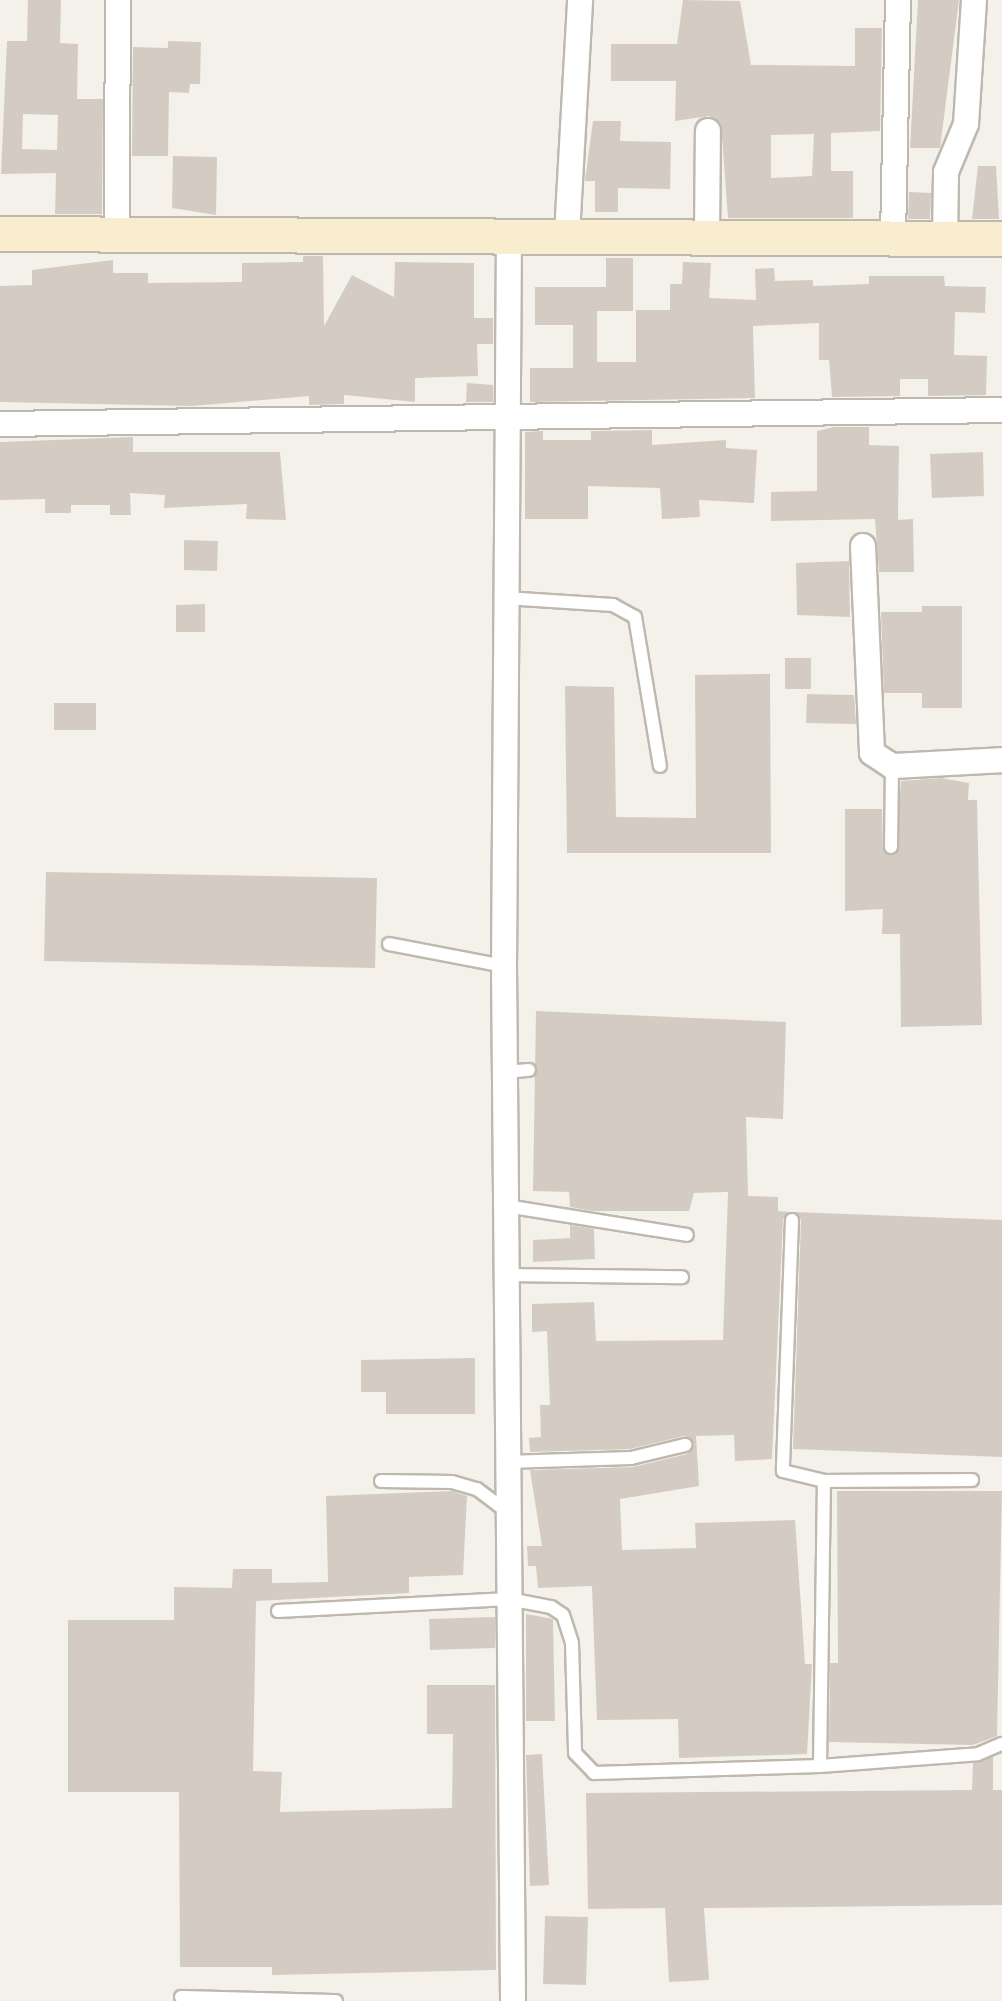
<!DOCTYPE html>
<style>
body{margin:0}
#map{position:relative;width:1002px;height:2001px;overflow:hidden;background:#f4f1eb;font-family:Rubik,sans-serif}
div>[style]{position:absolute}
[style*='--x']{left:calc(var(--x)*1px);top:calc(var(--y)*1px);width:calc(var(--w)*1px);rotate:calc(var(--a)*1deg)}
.building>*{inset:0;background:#d4ccc2}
.roads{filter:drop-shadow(2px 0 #beb8af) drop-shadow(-2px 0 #beb8af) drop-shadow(0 2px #beb8af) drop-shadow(0 -2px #beb8af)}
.lane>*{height:12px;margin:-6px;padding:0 6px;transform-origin:6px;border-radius:6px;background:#fff}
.street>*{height:24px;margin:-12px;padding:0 12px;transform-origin:12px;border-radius:12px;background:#fff}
.secondary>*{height:34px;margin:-17px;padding:0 17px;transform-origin:17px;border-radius:17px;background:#f9edd0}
span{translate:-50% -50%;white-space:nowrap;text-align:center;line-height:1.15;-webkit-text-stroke:6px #fff;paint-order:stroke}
</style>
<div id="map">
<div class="building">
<i style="clip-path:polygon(evenodd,28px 0,61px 0,60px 43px,78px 44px,77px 99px,103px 99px,102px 214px,55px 214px,56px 173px,1px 174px,7px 41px,27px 41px,28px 0,23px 114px,58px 115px,57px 150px,22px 149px,23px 114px)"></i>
<i style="clip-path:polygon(evenodd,683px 0,740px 1px,751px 65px,855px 66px,855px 28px,882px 28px,880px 131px,831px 133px,831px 171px,853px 171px,853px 218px,728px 218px,721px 123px,709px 116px,675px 121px,676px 81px,611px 81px,611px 44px,677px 44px,683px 0,814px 134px,812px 176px,771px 178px,771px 135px,814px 134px)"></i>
<i style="clip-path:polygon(918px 0,959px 0,940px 148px,910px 148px)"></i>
<i style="clip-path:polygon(168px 41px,201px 42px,200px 84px,190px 84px,189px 93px,169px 92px,168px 156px,132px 156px,133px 47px,168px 48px)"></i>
<i style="clip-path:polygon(593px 121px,621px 121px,620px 141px,671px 142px,670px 189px,618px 188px,618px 212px,595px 212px,595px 181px,585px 181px)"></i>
<i style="clip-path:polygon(173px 156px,217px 157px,216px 215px,172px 208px)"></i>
<i style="clip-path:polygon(978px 166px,996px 166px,999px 219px,972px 219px)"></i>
<i style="clip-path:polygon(909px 192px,931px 193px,930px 219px,908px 219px)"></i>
<i style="clip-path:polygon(303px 256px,323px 256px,324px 326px,352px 275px,394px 297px,395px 262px,474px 263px,474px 318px,493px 318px,493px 344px,477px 344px,478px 376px,415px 378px,415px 402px,344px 395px,344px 404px,309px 405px,309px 396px,192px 406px,0 402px,0 286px,32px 285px,32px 270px,113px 260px,113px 273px,148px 273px,148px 283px,242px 282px,242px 263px,303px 262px)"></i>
<i style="clip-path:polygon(606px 258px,633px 258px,633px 311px,597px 311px,597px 362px,636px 362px,636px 310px,670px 310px,670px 284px,682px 284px,683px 262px,711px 263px,709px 298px,756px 300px,755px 269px,774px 268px,775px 281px,813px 280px,813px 286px,869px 284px,869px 276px,944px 276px,945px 286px,986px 287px,985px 313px,955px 312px,954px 355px,987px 356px,986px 395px,928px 396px,928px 379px,900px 379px,900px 396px,832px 397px,829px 360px,819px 360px,819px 323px,753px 326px,755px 398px,530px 402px,530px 368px,573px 368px,573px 325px,535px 325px,535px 287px,606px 287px)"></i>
<i style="clip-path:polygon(467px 383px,493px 385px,493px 402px,466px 402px)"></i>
<i style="clip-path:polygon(834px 427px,869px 427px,869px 445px,899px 446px,898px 520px,913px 519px,914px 572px,879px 572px,875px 519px,771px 521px,771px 492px,817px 491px,817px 431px)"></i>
<i style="clip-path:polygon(652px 430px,652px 445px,726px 440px,726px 448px,757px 450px,754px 503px,699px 500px,700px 517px,662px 519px,660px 488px,588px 486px,588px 519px,525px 519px,525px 432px,543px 431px,543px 440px,591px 440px,591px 431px)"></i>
<i style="clip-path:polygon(133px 437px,133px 452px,280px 452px,286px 520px,246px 519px,247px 504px,164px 508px,165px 495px,130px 493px,131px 515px,110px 515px,110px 505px,71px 505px,71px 513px,45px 513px,45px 499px,0 500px,0 442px)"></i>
<i style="clip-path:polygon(983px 452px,984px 496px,932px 498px,930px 454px)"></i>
<i style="clip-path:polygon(184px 540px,218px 541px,217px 571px,184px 570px)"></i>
<i style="clip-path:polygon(849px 561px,850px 617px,797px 615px,796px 563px)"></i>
<i style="clip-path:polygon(205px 604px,205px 632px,176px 632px,176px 605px)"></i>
<i style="clip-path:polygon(922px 606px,962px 606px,962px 708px,922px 708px,922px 693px,884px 693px,881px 612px,922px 612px)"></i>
<i style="clip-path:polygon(785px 658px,811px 658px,811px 689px,785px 689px)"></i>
<i style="clip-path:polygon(770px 674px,771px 853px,567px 853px,565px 686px,614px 687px,616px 817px,696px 818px,695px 675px)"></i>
<i style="clip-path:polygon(807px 694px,854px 695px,856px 724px,806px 723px)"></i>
<i style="clip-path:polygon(54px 703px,96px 703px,96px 730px,54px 730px)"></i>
<i style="clip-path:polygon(941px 778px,969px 783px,968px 800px,977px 800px,982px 1025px,901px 1027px,900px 934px,882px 934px,883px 909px,845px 911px,845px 809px,882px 809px,883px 851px,895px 855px,901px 781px)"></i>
<i style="clip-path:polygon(46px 872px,377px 878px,375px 968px,44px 961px)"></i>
<i style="clip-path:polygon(536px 1011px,786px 1022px,783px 1119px,746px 1117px,748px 1196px,778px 1197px,778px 1211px,789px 1212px,783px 1220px,772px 1459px,735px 1461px,734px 1435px,696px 1436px,699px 1486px,620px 1499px,622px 1550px,696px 1548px,695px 1523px,795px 1520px,805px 1664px,812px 1664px,807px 1754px,679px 1758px,678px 1719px,597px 1720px,592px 1586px,538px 1588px,536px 1566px,528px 1566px,527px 1546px,542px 1546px,530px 1470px,633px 1467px,687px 1454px,694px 1444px,684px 1436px,630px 1449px,530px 1452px,529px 1438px,541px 1437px,540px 1405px,550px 1405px,547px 1331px,532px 1332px,532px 1304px,594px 1302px,596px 1341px,723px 1340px,728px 1192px,694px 1193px,689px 1211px,593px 1211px,570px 1207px,569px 1192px,533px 1191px)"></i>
<i style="clip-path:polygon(795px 1212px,1002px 1220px,1002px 1457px,793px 1449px,801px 1220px)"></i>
<i style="clip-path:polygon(570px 1225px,594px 1229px,595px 1259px,533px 1262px,533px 1240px,570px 1238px)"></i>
<i style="clip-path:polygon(475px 1358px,475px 1414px,386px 1414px,386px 1392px,361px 1392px,361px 1360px)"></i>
<i style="clip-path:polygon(452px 1491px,467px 1496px,463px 1575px,409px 1577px,409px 1593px,256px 1601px,253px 1771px,282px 1772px,280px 1812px,452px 1808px,453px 1734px,427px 1734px,427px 1685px,495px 1685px,496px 1970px,272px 1975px,272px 1967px,180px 1967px,179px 1792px,68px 1792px,68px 1620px,174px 1620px,174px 1587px,232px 1588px,233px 1569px,272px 1569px,272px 1583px,328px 1582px,326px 1496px)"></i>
<i style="clip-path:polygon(837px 1491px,1002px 1491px,997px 1736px,973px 1745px,829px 1742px,830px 1663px,838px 1663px)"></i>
<i style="clip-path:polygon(526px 1614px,553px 1619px,555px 1721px,526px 1721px)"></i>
<i style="clip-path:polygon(495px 1617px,495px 1648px,430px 1650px,429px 1619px)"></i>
<i style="clip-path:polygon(542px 1754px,549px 1885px,530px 1886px,526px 1755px)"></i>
<i style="clip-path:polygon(993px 1757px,993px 1790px,1002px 1790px,1002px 1905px,704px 1908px,709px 1980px,669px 1982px,665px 1908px,588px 1909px,586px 1793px,972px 1790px,973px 1763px)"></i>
<i style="clip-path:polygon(545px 1916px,588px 1917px,586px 1985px,543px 1984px)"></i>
</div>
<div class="roads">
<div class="lane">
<i style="--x:505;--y:598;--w:108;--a:3.7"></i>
<i style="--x:613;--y:605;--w:25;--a:29"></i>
<i style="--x:635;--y:617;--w:151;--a:80.5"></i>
<i style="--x:891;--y:847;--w:81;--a:-89.3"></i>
<i style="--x:389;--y:944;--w:117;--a:10.8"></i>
<i style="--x:505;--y:1072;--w:24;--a:-5"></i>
<i style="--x:506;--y:1206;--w:183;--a:9.1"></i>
<i style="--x:792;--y:1220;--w:251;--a:92.1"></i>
<i style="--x:783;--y:1471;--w:42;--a:13.7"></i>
<i style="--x:824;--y:1481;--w:148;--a:-0.4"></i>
<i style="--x:506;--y:1275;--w:176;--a:0.7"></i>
<i style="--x:506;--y:1462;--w:125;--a:-1.8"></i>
<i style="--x:631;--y:1458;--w:56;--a:-13.5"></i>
<i style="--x:381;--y:1481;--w:71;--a:0.8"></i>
<i style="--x:452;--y:1482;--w:26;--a:16"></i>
<i style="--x:477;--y:1489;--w:38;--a:37"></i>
<i style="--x:278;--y:1611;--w:231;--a:-3"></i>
<i style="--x:509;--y:1599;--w:43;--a:10.8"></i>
<i style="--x:551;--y:1607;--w:14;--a:34"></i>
<i style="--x:563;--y:1615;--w:29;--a:72"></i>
<i style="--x:572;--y:1643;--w:110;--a:88.4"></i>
<i style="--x:575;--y:1753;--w:28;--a:46"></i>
<i style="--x:594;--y:1773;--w:226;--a:-1.8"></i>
<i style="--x:820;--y:1766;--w:158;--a:-4.3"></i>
<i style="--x:978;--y:1754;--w:26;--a:-23"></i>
<i style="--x:820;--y:1766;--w:285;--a:-89.2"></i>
<i style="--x:181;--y:1997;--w:155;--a:1.5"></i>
</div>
<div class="street">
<i style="--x:117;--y:234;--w:234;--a:-89.8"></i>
<i style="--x:509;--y:235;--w:731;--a:90.39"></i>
<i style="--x:504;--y:966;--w:1035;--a:89.5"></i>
<i style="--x:567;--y:235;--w:235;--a:-86.8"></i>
<i style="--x:707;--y:236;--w:105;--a:-89.5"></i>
<i style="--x:893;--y:237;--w:237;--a:-88.8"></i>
<i style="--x:945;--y:238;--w:66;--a:-89.1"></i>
<i style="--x:946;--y:172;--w:52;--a:-67.4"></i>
<i style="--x:966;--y:124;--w:124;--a:-86.3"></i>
<i style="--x:0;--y:424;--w:1002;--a:-0.8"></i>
<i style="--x:863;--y:546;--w:207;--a:87.5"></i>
<i style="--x:872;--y:753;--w:24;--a:33"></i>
<i style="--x:892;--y:766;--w:110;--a:-3.1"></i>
</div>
<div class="secondary">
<i style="--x:0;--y:234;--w:1002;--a:0.29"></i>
</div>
</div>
</div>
